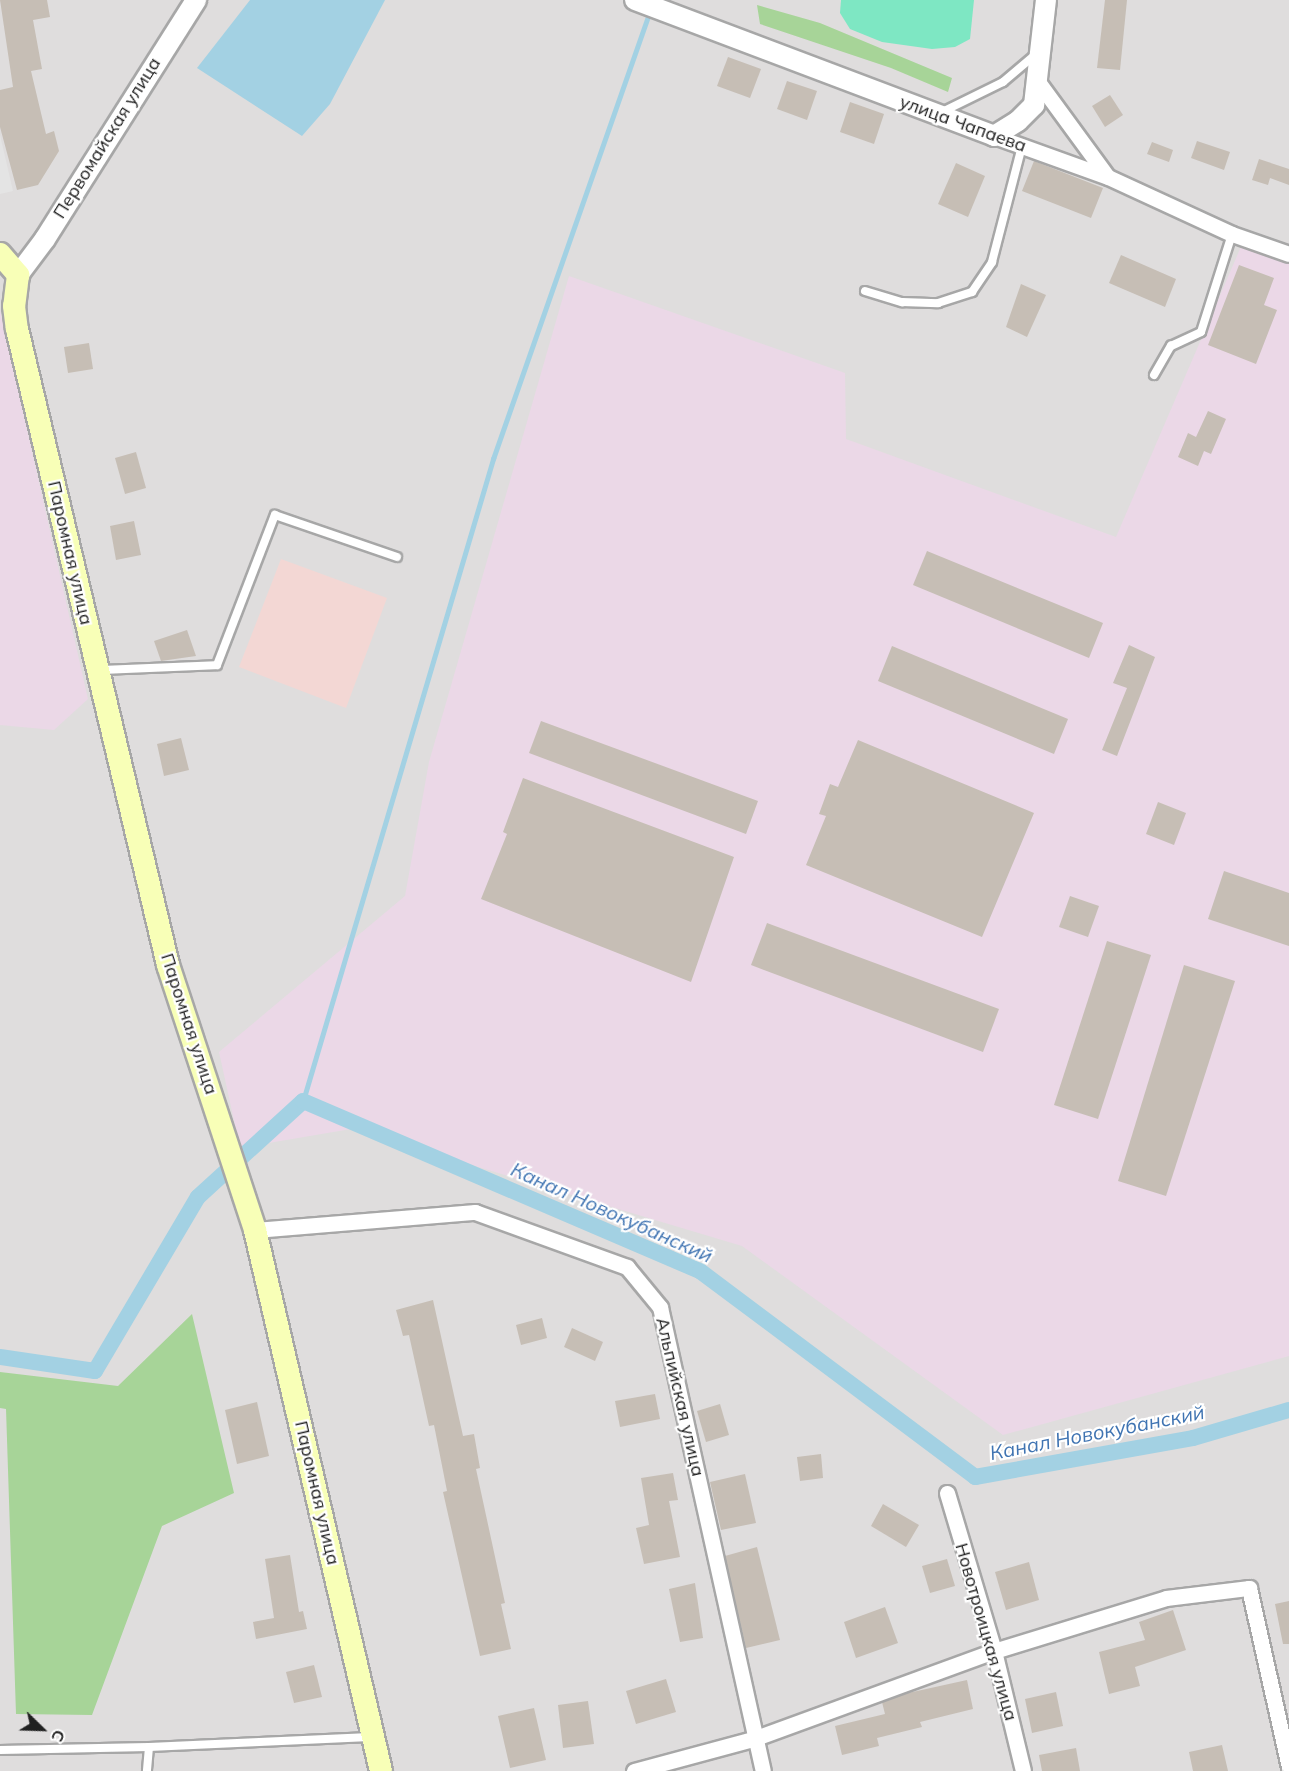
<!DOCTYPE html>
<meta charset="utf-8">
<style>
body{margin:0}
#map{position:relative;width:1289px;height:1771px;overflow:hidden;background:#f2eee6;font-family:Mulish,sans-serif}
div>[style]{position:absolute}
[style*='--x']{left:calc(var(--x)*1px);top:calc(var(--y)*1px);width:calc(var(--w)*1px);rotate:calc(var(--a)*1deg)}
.residential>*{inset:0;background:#dfdddd}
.commercial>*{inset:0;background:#f3d7d4}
.industrial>*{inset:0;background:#ebd8e7}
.forest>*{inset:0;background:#a7d498}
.pitch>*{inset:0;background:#7ee7c3}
.parking>*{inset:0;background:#e4e4e4}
.water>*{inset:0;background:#a3d1e3}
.stream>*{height:4.5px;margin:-2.25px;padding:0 2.25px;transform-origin:2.25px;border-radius:2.25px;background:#a3d1e3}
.canal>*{height:16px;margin:-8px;padding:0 8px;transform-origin:8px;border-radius:8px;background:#a3d1e3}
.building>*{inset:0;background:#c6beb5}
.roads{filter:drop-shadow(2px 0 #a7a7a7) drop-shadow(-2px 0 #a7a7a7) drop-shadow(0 2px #a7a7a7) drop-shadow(0 -2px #a7a7a7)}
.service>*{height:8px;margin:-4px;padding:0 4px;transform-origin:4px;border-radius:4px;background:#fff}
.minor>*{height:15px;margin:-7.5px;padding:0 7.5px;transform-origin:7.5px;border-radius:7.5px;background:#fff}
.tertiary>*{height:20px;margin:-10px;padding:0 10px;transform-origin:10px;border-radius:10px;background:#fff}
.secondary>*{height:22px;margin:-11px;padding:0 11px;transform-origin:11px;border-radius:11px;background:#f8ffb7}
span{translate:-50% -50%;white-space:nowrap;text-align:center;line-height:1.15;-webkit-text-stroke:4.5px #fff;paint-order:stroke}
.street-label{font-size:18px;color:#202020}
.water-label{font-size:20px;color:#4074b2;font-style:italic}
.north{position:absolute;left:12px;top:1699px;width:60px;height:60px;-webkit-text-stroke:4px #fff;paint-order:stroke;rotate:113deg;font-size:16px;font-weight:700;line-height:24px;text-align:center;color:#202020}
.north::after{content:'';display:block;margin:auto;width:21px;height:27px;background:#202020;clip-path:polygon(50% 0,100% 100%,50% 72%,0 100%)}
</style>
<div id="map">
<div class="residential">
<i style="clip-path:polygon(0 0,1289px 0,1289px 1771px,0 1771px)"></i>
</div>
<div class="commercial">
<i style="clip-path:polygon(281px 559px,387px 598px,346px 708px,239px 667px)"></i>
</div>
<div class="industrial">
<i style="clip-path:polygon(1243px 242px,1289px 258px,1289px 1356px,1003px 1435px,742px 1246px,351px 1129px,240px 1148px,219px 1052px,405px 896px,429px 762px,569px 276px,845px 373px,846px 439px,1116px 537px)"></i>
<i style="clip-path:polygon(0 310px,88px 699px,54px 730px,0 725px)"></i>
</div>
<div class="forest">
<i style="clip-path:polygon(757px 5px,820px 23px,952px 78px,948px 92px,891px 68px,760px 24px)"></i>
<i style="clip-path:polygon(192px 1314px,234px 1493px,162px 1526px,92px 1715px,16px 1714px,6px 1409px,0 1408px,0 1372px,118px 1386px)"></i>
</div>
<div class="pitch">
<i style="clip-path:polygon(841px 0,974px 0,970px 39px,955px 47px,932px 49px,882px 42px,850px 29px,840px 13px)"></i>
</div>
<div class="parking">
<i style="clip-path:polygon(0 135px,13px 191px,0 194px)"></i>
</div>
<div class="water">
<i style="clip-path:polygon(250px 0,385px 0,330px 104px,302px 136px,197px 68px)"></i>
</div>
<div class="stream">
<i style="--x:303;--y:1101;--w:670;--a:-73.51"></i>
<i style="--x:493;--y:459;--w:469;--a:-70.7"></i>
</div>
<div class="canal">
<i style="--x:0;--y:1357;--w:96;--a:8.4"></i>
<i style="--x:95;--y:1371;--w:202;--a:-59.4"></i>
<i style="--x:198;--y:1197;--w:142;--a:-42.4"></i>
<i style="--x:303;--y:1101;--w:432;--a:23.2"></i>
<i style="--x:700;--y:1271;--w:344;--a:36.8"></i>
<i style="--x:975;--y:1477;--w:221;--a:-10.1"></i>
<i style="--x:1193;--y:1438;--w:100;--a:-16.3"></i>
</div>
<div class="building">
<i style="clip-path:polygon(0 0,47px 0,50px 17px,33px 20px,42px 69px,31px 71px,46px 134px,54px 131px,59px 151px,38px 185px,17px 190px,0 127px,0 90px,13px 87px)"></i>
<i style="clip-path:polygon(1105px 0,1127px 0,1120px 70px,1097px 68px)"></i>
<i style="clip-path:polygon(728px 57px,761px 69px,750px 98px,717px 86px)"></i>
<i style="clip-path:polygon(787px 81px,817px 91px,807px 120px,777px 109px)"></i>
<i style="clip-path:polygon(1110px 95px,1123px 115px,1105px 127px,1092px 106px)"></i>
<i style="clip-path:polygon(850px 102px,884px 114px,874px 144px,840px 132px)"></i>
<i style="clip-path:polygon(1197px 141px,1230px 152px,1224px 170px,1191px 158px)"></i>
<i style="clip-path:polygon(1152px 142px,1173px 150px,1169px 162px,1147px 154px)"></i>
<i style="clip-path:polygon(1259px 159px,1289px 169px,1289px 185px,1270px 178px,1268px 185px,1252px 180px)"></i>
<i style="clip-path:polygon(1034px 161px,1103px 188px,1091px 218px,1022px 191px)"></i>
<i style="clip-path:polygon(956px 163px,985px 176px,968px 217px,938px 204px)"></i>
<i style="clip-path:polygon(1121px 255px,1176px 279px,1165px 307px,1109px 283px)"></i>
<i style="clip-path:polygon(1239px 265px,1274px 278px,1264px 305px,1277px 310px,1256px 364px,1208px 345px)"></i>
<i style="clip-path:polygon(1021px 284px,1046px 295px,1027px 337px,1006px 327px)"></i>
<i style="clip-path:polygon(89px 343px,93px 369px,68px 373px,64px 347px)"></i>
<i style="clip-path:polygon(1208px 411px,1226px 419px,1211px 454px,1204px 451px,1198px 466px,1178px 457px,1188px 433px,1196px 437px)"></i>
<i style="clip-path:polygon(136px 452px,146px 488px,125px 494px,115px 458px)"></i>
<i style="clip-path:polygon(134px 521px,141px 555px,116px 560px,110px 526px)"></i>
<i style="clip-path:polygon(927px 551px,1103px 623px,1089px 658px,913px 585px)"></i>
<i style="clip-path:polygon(187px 630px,196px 656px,161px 661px,154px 641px)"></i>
<i style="clip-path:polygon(1129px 645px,1155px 657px,1117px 756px,1102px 750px,1127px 688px,1113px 683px)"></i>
<i style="clip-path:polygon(892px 646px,1068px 719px,1054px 754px,878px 681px)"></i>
<i style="clip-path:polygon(541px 721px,758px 801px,746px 834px,529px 753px)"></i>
<i style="clip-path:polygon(181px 738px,189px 770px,164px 776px,157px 744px)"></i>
<i style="clip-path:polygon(858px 740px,1034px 813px,982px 937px,806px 865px,826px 816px,819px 814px,830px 784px,838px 787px)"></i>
<i style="clip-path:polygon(523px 778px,734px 857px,691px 982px,481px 899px,507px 834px,503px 832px)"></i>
<i style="clip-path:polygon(1158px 802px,1186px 813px,1174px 845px,1146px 834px)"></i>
<i style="clip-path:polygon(1224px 871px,1289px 893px,1289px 946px,1208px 919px)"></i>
<i style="clip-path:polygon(1070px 896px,1099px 906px,1088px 937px,1059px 927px)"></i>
<i style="clip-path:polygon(767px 923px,999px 1009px,983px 1052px,751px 965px)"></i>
<i style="clip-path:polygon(1107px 941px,1151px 955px,1098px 1119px,1054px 1105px)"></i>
<i style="clip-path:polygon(1184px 965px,1235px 981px,1166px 1196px,1118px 1181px)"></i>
<i style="clip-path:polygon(433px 1300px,463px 1436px,474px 1434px,480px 1468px,476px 1469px,505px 1603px,501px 1604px,511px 1649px,480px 1656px,443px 1492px,447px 1491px,434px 1425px,429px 1426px,409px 1335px,403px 1336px,396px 1310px)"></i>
<i style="clip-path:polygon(542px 1318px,547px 1338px,521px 1345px,516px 1325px)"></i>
<i style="clip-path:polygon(572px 1328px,603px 1342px,595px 1361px,564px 1347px)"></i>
<i style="clip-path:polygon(655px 1394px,660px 1419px,620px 1427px,615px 1401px)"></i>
<i style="clip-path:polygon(257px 1402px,269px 1456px,237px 1464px,225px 1410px)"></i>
<i style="clip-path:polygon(720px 1404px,729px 1435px,706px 1442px,697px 1411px)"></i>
<i style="clip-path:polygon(821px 1454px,823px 1478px,800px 1481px,797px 1457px)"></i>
<i style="clip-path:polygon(673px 1473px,678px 1500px,669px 1501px,680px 1557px,644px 1564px,636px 1528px,649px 1525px,641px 1478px)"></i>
<i style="clip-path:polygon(745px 1474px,756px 1523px,721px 1530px,710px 1482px)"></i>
<i style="clip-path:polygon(883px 1504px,919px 1525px,906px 1547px,871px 1526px)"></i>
<i style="clip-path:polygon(757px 1547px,780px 1640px,746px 1648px,725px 1556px)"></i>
<i style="clip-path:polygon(290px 1555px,299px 1612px,303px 1611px,307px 1629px,256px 1639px,253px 1622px,274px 1618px,265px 1559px)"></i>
<i style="clip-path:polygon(947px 1559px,955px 1586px,930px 1593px,922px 1566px)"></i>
<i style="clip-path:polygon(1029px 1562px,1039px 1600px,1006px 1610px,995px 1572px)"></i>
<i style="clip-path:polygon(695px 1583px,703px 1638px,680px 1642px,669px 1589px)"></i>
<i style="clip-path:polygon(1289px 1601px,1289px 1644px,1283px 1644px,1275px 1604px)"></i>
<i style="clip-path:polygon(885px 1607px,898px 1643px,856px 1658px,844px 1622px)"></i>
<i style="clip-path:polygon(1173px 1610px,1186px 1650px,1135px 1667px,1140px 1686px,1109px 1694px,1099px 1652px,1145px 1640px,1139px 1622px)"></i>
<i style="clip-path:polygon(314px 1665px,322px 1697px,294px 1703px,286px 1672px)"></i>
<i style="clip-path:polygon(666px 1679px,676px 1712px,636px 1724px,626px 1691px)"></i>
<i style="clip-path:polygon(967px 1680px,973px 1709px,920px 1722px,922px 1727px,877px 1738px,879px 1746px,842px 1755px,835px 1726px,885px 1714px,882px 1702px,908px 1693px)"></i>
<i style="clip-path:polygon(1056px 1692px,1063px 1726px,1032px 1733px,1025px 1699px)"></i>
<i style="clip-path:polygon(588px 1701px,594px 1744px,563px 1748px,558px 1705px)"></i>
<i style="clip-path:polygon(534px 1708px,546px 1760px,510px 1768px,498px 1716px)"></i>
<i style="clip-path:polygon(1222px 1745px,1228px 1771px,1193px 1771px,1189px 1752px)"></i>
<i style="clip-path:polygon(1076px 1748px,1080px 1771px,1042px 1771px,1039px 1755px)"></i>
</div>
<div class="roads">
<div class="service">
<i style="--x:942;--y:112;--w:68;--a:-26.2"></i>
<i style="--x:1003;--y:82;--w:43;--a:-40.3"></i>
<i style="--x:865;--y:291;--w:39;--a:17"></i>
<i style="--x:902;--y:302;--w:36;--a:2"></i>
<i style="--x:938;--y:303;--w:36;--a:-18"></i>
<i style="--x:972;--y:292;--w:36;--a:-56"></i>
<i style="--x:992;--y:262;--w:120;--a:-75.5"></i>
<i style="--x:1154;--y:375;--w:34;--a:-60"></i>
<i style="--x:1171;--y:346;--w:33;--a:-25"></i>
<i style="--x:1201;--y:332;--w:103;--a:-72.4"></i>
<i style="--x:100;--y:670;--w:117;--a:-2.4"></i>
<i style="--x:217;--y:665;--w:161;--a:-68.9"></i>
<i style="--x:275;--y:515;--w:129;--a:19"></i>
<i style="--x:149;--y:1747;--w:221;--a:-2.6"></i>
<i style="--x:0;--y:1750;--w:149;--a:-1.2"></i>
<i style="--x:149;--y:1747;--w:24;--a:95"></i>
</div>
<div class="minor">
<i style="--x:1036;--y:79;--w:120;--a:53.8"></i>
<i style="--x:994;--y:136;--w:121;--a:19.8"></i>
<i style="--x:1108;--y:177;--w:136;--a:24.7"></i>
<i style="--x:1232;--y:234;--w:60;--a:19.3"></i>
<i style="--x:255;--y:1230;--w:221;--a:-4.7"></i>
<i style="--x:475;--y:1212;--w:162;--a:19.9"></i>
<i style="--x:627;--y:1267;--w:52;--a:50.5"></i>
<i style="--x:660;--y:1307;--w:475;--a:77.5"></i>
<i style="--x:947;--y:1493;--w:165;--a:73.4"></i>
<i style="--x:994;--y:1651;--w:123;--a:76.4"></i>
<i style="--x:634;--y:1771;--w:126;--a:-15.1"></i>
<i style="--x:756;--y:1738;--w:253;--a:-20.1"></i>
<i style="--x:994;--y:1651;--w:180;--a:-17.1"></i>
<i style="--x:1166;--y:1598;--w:84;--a:-6.9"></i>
<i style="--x:1249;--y:1588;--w:183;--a:77.4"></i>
</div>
<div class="tertiary">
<i style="--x:635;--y:0;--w:384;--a:20.7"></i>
<i style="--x:994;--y:136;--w:28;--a:-32"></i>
<i style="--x:1018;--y:121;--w:23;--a:-45"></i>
<i style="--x:1034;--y:105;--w:106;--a:-83.5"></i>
<i style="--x:18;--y:275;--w:45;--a:-53.1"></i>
<i style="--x:45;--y:239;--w:283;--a:-57.7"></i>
</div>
<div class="secondary">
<i style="--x:0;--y:254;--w:28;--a:49"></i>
<i style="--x:18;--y:275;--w:31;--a:97"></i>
<i style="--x:14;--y:306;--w:23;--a:83"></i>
<i style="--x:17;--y:329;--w:654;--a:76.64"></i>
<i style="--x:168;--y:965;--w:279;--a:71.8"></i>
<i style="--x:255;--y:1230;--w:555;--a:76.89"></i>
</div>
</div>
<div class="street-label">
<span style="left:963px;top:124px;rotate:20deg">улица Чапаева</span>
<span style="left:107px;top:138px;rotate:-58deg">Первомайская улица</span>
<span style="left:70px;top:553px;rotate:77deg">Паромная улица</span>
<span style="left:189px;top:1024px;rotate:72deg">Паромная улица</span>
<span style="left:680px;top:1397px;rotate:77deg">Альпийская улица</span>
<span style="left:317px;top:1493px;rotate:77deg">Паромная улица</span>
<span style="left:986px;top:1632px;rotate:74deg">Новотроицкая улица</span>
</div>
<div class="water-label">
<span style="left:612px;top:1212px;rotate:24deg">Канал Новокубанский</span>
<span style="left:1097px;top:1432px;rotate:-11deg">Канал Новокубанский</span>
</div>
<div class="north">С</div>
</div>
